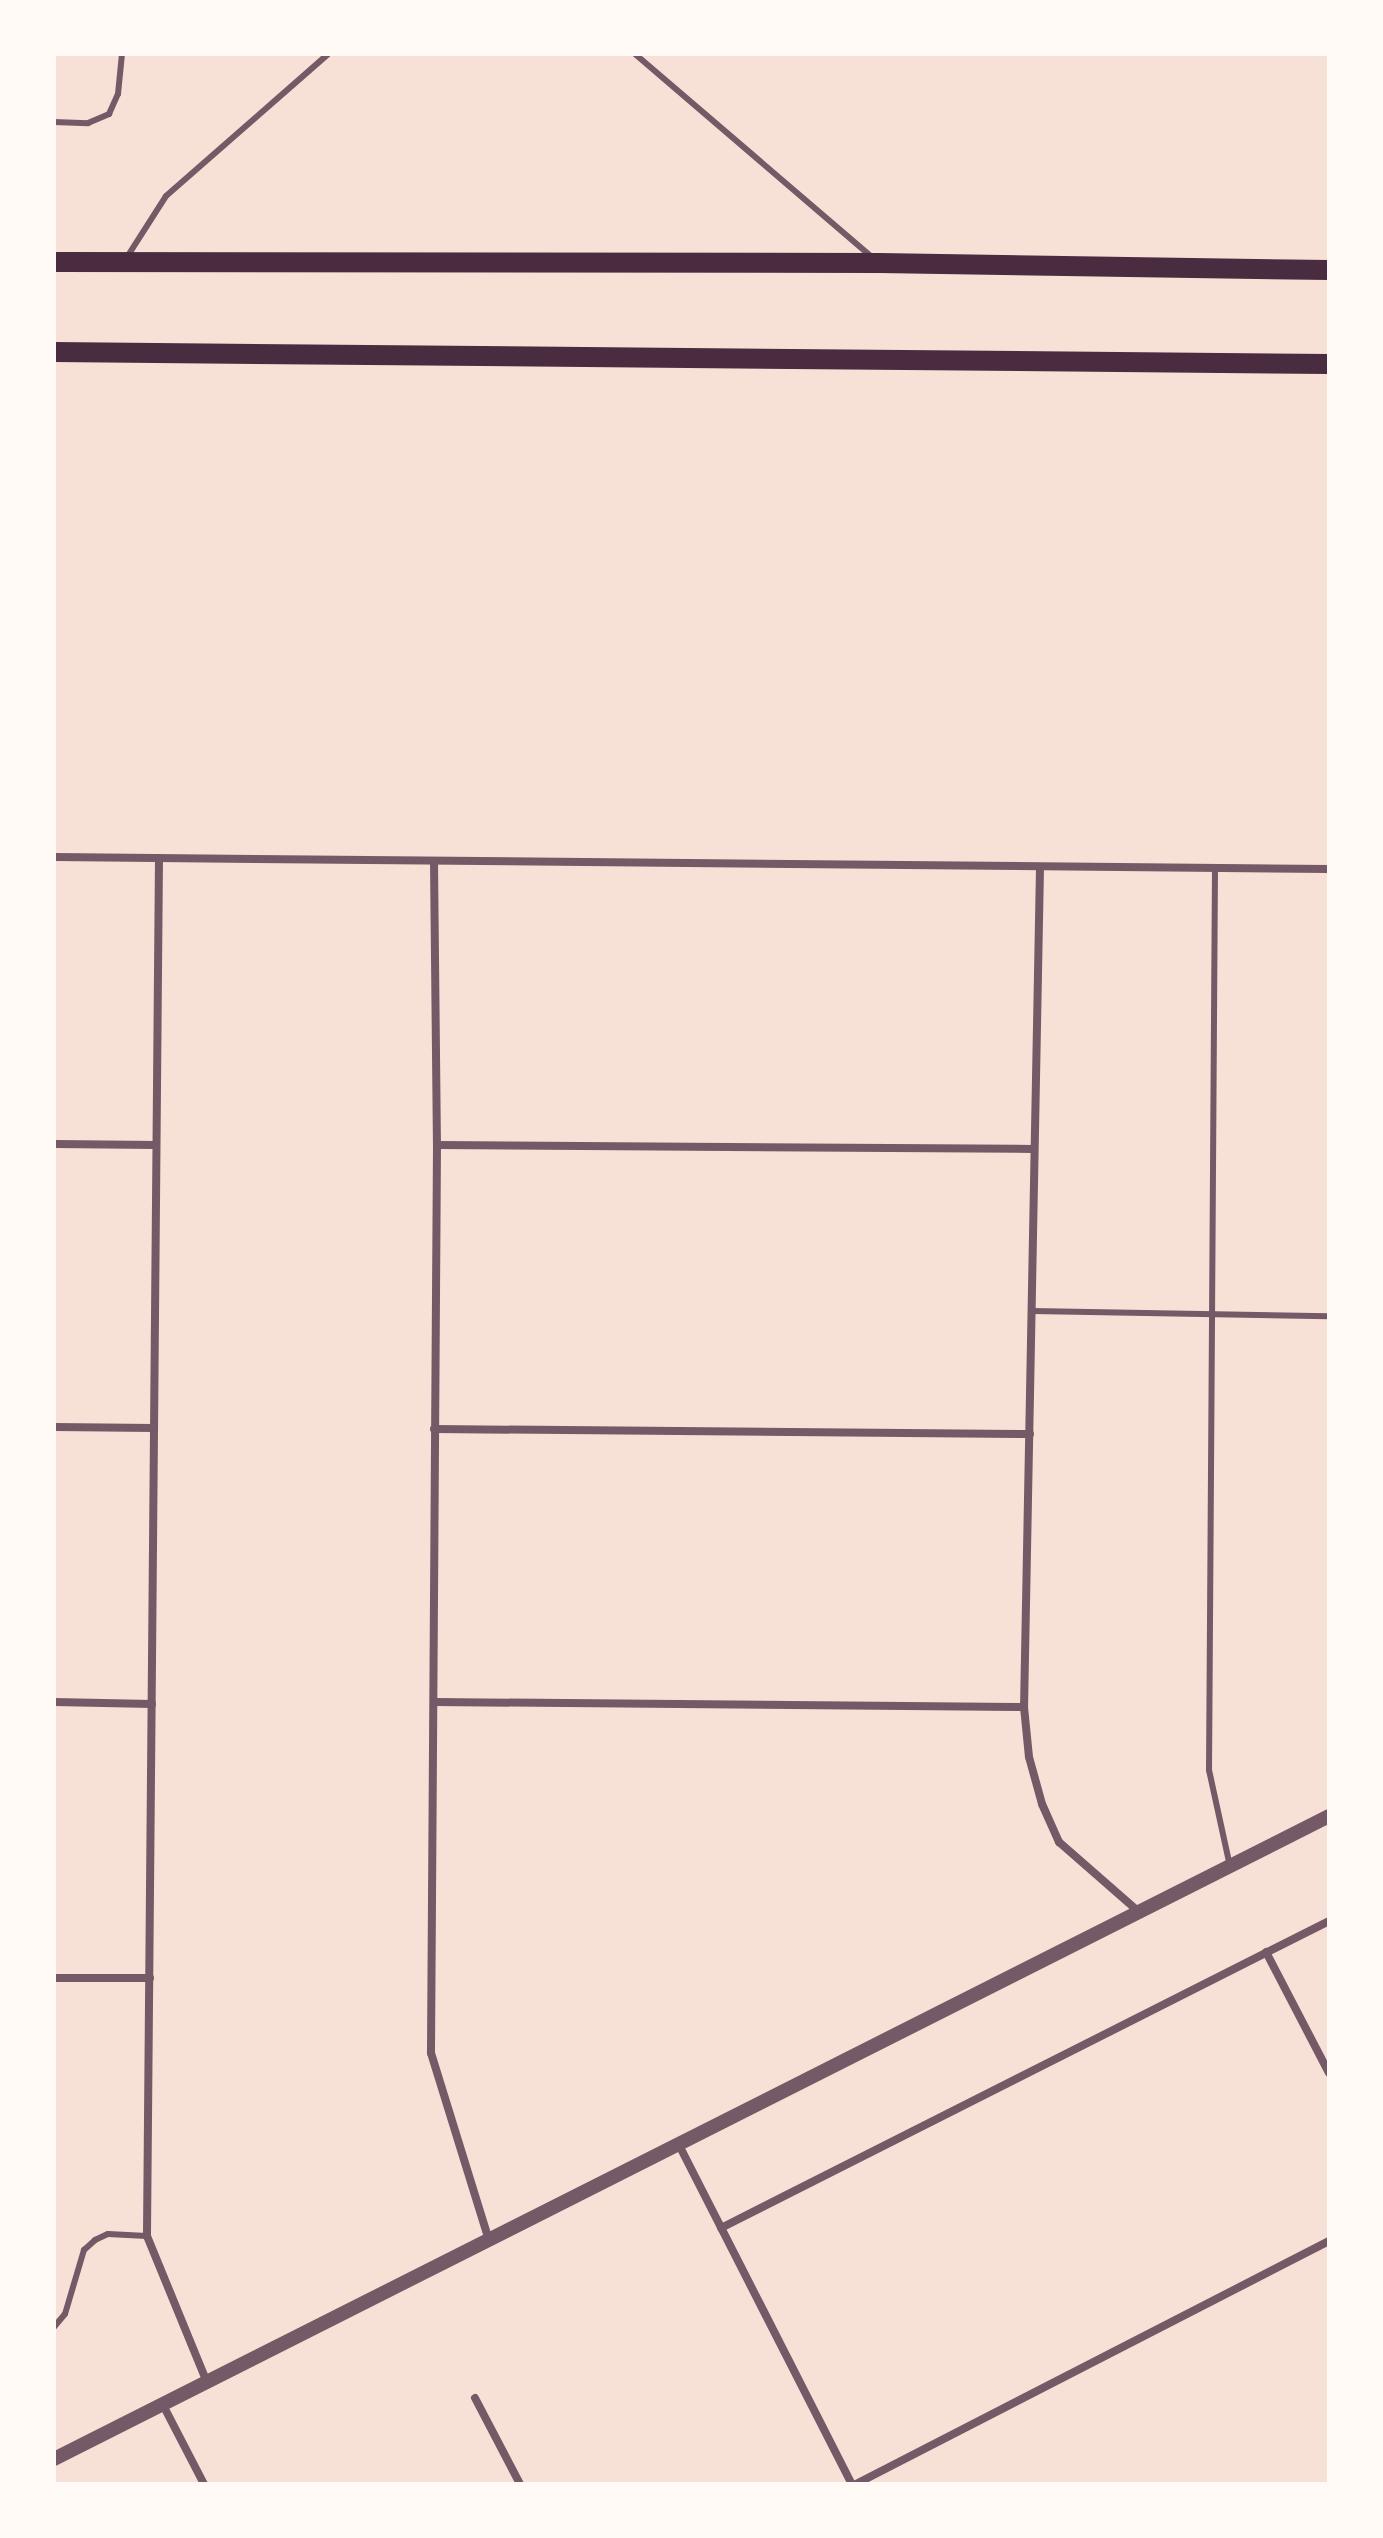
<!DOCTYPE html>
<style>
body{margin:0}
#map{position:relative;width:1383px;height:2538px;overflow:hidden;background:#f7e1d7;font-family:"PT Sans",sans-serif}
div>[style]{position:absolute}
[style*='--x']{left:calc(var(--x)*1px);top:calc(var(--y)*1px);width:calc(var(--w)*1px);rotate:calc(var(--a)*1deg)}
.service>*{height:6px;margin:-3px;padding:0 3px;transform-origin:3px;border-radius:3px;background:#755966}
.minor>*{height:8px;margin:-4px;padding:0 4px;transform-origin:4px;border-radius:4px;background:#755966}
.tertiary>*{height:14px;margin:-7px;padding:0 7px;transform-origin:7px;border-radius:7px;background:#755966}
.primary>*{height:20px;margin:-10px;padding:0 10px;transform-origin:10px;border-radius:10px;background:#4a2c40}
span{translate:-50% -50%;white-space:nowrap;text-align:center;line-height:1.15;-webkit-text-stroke:6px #fffaf5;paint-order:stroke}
.frame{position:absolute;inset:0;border:56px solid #fffaf5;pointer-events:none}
</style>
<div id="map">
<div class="service">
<i style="--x:635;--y:54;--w:312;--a:40.6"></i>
<i style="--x:54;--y:122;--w:34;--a:2"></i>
<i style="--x:88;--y:123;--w:23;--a:-23"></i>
<i style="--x:109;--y:114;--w:22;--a:-66"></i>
<i style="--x:118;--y:94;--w:40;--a:-84.3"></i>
<i style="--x:127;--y:257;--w:72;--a:-57.4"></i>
<i style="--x:166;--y:196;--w:215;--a:-41.2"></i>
<i style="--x:1215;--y:868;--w:902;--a:90.38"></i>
<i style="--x:1209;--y:1770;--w:98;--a:77.7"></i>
<i style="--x:1032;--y:1311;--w:297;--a:1"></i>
<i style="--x:54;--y:2327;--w:17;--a:-50"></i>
<i style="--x:65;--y:2314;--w:67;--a:-73.5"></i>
<i style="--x:84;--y:2250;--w:15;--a:-42"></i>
<i style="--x:95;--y:2240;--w:14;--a:-25"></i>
<i style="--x:108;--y:2234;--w:39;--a:3"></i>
</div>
<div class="minor">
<i style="--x:54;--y:857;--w:1275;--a:0.54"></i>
<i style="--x:159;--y:858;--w:1378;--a:90.5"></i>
<i style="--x:147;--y:2236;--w:158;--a:67.7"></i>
<i style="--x:434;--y:862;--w:283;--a:89.4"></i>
<i style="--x:437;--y:1145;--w:908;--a:90.38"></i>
<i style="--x:431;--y:2053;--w:196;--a:72.8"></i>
<i style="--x:1040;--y:868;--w:839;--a:91.09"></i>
<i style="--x:1024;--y:1707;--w:50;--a:84.3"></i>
<i style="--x:1029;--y:1757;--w:49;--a:74.5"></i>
<i style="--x:1042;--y:1804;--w:42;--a:65.9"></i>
<i style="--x:1059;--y:1842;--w:106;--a:41.2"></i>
<i style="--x:54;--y:1144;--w:102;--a:0.6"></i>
<i style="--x:437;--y:1145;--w:596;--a:0.38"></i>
<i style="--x:54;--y:1427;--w:100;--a:0.6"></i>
<i style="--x:434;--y:1429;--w:596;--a:0.48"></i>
<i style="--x:54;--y:1702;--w:98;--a:1.2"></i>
<i style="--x:435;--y:1702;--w:589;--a:0.49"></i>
<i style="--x:1266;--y:1952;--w:136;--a:62.5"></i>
<i style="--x:54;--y:1978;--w:96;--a:0"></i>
<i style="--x:679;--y:2145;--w:381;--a:63"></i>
<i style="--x:721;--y:2228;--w:681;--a:-26.79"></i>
<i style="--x:475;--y:2398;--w:97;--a:62.4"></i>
<i style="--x:163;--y:2405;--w:89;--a:62.6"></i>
<i style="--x:856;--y:2484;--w:532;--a:-27.19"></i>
</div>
<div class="tertiary">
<i style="--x:54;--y:2459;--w:1428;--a:-26.76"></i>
</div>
<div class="primary">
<i style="--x:54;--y:262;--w:825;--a:0.07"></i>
<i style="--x:879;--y:263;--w:450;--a:0.9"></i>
<i style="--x:54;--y:352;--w:1275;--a:0.54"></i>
</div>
<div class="frame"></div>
</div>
